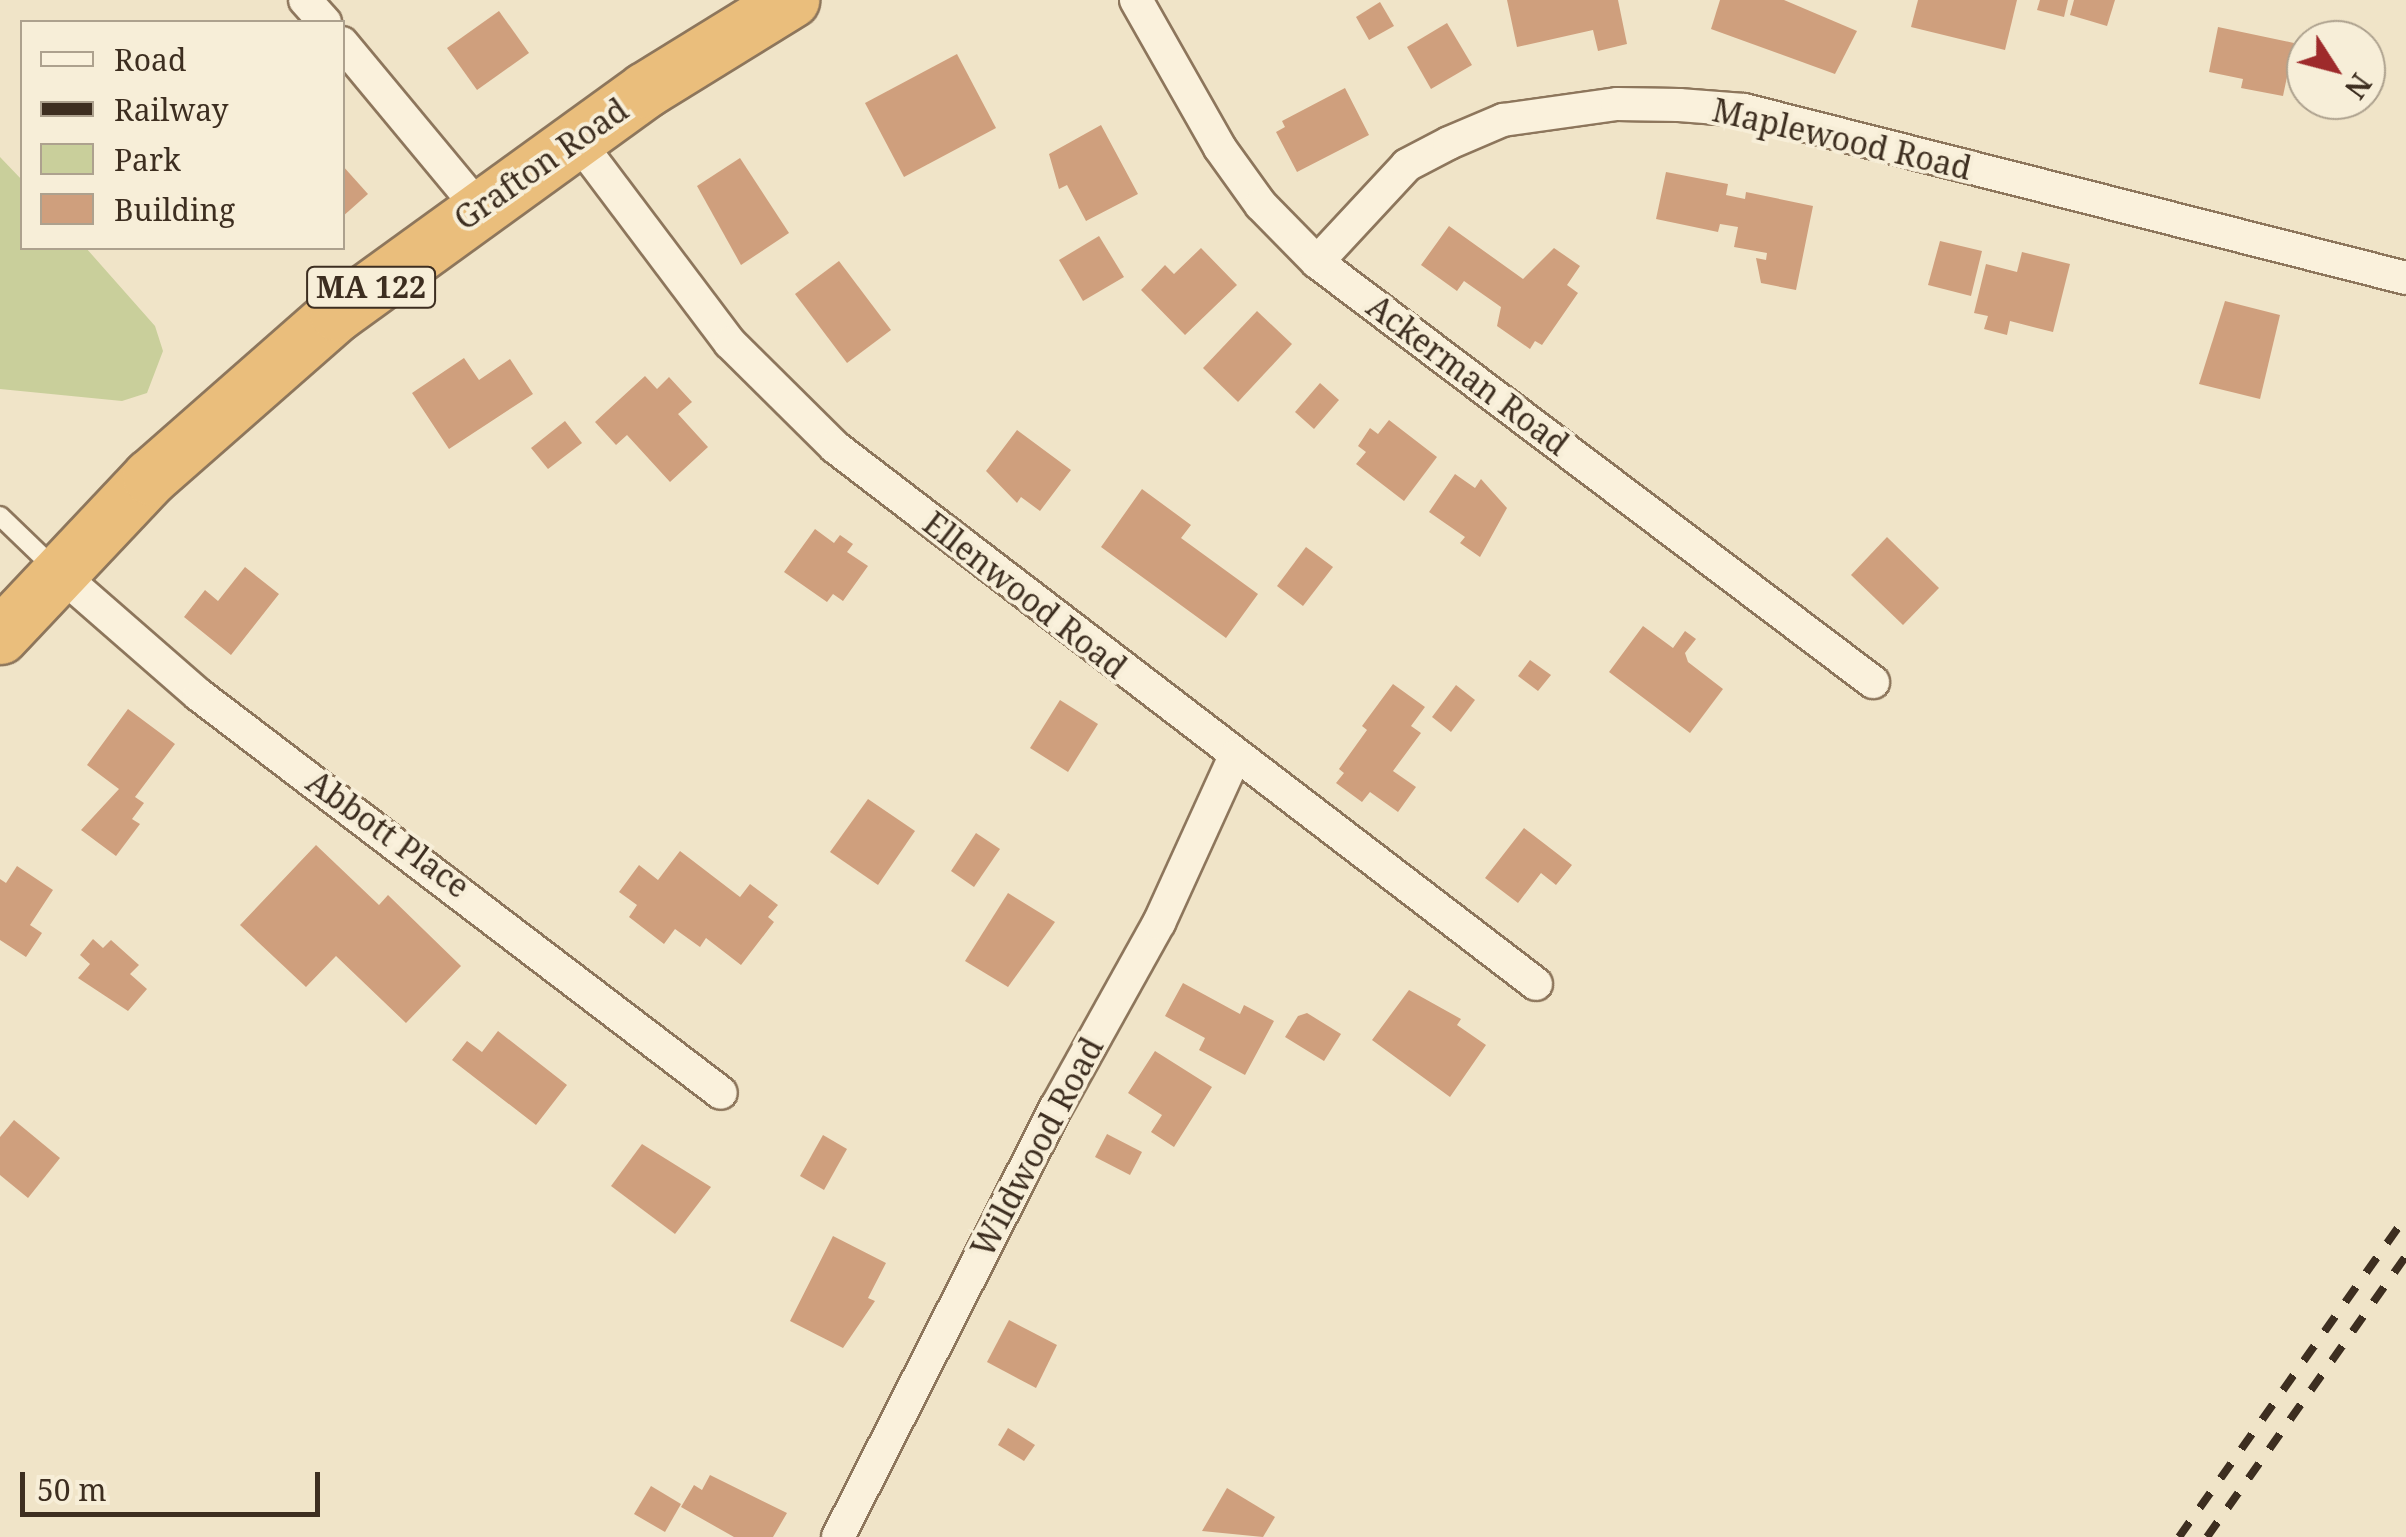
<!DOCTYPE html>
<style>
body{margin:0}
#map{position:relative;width:2406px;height:1537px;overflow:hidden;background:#f0e4c8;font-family:"Noto Serif",serif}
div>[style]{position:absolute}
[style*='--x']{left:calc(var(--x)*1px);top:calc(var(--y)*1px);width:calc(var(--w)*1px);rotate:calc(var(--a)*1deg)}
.green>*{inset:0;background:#c9cf9b}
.building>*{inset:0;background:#cf9f7d}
.roads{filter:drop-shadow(2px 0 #8d765c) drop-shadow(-2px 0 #8d765c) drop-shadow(0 2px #8d765c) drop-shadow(0 -2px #8d765c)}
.service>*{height:18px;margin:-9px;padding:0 9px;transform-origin:9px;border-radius:9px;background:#faf1dc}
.minor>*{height:32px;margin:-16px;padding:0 16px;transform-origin:16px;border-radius:16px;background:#faf1dc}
.trunk>*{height:55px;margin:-27.5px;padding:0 27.5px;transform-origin:27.5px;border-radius:27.5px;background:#eabe7c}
.rail>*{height:8px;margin-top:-4px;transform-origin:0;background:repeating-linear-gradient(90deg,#3d2e20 0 18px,transparent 0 36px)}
span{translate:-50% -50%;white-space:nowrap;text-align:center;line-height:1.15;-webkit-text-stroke:8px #f7eed8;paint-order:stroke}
.shield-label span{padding:2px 8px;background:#f7eed8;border:2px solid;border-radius:8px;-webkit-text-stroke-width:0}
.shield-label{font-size:30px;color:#3d2e20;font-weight:700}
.street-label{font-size:32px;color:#3d2e20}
.legend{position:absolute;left:20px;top:20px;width:325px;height:230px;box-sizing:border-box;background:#f7eed8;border:2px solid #ada18e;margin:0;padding:12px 18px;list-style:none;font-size:30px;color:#3d2e20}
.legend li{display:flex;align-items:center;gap:20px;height:50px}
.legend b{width:50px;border:2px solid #ada18e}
.north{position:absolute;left:2286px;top:20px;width:100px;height:100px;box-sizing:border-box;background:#f7eed8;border:2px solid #ada18e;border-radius:50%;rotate:126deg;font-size:28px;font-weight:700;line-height:40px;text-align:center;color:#3d2e20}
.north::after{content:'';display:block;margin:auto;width:35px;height:45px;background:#9e2a2b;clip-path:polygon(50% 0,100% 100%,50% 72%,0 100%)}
.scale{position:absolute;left:20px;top:1472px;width:300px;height:45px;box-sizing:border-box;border:5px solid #3d2e20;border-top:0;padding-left:12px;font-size:30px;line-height:35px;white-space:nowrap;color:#3d2e20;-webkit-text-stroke:8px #f7eed8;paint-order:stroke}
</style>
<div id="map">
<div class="green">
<i style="clip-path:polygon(0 157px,22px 180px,22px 248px,86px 248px,155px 326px,163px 351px,147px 393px,122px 401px,0 389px)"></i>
</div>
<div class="building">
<i style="clip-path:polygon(1507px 0,1618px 0,1627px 44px,1598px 51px,1593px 30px,1517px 47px)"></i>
<i style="clip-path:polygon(1720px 0,1784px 0,1857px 31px,1835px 74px,1711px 29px)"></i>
<i style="clip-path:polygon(1918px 0,2017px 0,2005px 50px,1911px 27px)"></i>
<i style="clip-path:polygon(2040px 0,2068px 0,2064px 17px,2037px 10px)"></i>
<i style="clip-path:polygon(2074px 0,2115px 0,2107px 26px,2070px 15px)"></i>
<i style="clip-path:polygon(1380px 2px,1394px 26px,1369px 40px,1356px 17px)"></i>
<i style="clip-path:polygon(499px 11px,529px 53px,477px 90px,447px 48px)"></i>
<i style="clip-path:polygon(1447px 23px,1472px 65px,1431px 89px,1407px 47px)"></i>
<i style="clip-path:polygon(2218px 27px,2294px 43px,2283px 96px,2241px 88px,2243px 79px,2209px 72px)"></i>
<i style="clip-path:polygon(957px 54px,996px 128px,904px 177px,865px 103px)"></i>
<i style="clip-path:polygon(1345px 88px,1369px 135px,1297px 172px,1276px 132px,1285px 127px,1282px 121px)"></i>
<i style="clip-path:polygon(1101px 125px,1138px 194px,1086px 221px,1067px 185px,1059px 189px,1049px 154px)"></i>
<i style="clip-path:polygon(740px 158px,789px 233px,741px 265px,697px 186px)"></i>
<i style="clip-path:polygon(342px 165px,368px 194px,342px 217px)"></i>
<i style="clip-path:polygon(1666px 172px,1728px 184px,1726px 195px,1745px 199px,1746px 192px,1813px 206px,1796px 290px,1761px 283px,1756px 258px,1766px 260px,1767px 253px,1734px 247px,1738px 227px,1720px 224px,1718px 232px,1656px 219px)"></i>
<i style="clip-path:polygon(1449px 226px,1523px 279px,1554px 248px,1580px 266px,1567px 285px,1578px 293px,1542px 345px,1535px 341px,1530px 349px,1497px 326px,1501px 307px,1464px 281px,1457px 291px,1421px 265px)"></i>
<i style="clip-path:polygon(1099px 236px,1124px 277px,1083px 301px,1059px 260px)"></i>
<i style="clip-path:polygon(1940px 241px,1982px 251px,1971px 296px,1928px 285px)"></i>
<i style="clip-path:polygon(1201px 248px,1237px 285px,1185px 335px,1141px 290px,1165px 265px,1174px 274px)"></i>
<i style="clip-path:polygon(2022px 252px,2070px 264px,2053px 332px,2010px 321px,2007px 335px,1984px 329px,1988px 316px,1974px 313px,1986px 264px,2017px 272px)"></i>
<i style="clip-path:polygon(839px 261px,891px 330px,847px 363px,795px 294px)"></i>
<i style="clip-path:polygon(2225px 301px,2280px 315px,2260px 399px,2199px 384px)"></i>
<i style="clip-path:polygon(1257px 311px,1292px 344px,1238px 402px,1203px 368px)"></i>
<i style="clip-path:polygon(464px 358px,479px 380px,510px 359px,533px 394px,449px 449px,412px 393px)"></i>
<i style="clip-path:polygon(645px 376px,657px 389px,669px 377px,692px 402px,678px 414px,708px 447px,670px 482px,627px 435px,616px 445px,595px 422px)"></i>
<i style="clip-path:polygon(1320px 383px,1339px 400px,1314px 429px,1295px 412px)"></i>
<i style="clip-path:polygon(1389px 420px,1437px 457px,1404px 501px,1356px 464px,1366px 452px,1358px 446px,1370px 428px,1378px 434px)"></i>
<i style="clip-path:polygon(565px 421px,582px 443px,548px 469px,531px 448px)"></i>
<i style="clip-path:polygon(1017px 430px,1071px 470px,1040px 511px,1021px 497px,1017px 503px,986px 471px)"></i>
<i style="clip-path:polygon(1455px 474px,1475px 488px,1481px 479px,1507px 508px,1480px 557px,1460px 543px,1465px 537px,1429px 512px)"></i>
<i style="clip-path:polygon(1142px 489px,1191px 525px,1181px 538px,1258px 594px,1226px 638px,1101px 547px)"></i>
<i style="clip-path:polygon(815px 529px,834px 543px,840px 535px,853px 544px,847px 552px,868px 566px,843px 601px,833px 594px,827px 602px,784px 572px)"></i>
<i style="clip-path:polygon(1887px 537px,1939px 588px,1903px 625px,1851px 575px)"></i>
<i style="clip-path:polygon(1306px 547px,1333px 567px,1303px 606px,1277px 586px)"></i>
<i style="clip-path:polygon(245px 567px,279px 594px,231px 655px,184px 617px,205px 590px,218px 601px)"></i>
<i style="clip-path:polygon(1643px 626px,1673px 648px,1685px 631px,1696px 639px,1685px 653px,1688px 662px,1723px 689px,1690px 733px,1609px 672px)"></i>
<i style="clip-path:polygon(1530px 660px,1551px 675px,1538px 691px,1518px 676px)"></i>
<i style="clip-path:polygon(1393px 684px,1425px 707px,1411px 726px,1421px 733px,1393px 771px,1416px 787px,1398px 812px,1370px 792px,1362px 802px,1336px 783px,1344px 773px,1339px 769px,1367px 730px,1362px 726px)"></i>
<i style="clip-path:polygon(1456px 685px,1475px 700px,1451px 732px,1432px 717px)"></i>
<i style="clip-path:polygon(1060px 700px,1098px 724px,1068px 772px,1030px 748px)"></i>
<i style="clip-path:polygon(128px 709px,175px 744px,135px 797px,144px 803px,132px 819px,140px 824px,116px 856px,81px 830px,119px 789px,87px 765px)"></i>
<i style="clip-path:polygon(868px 799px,915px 831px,878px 885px,830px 852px)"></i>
<i style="clip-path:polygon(1524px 828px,1572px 865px,1556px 885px,1541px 873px,1518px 903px,1485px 878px)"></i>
<i style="clip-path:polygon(976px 833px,1000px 849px,974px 887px,951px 871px)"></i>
<i style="clip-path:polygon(316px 845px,379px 905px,388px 895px,461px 966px,406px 1023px,336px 956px,306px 987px,240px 925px)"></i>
<i style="clip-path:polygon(680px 851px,740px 897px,750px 884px,778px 905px,768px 917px,774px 922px,741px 965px,706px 938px,700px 947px,675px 929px,664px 944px,629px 917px,637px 905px,619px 892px,639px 865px,658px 880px)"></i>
<i style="clip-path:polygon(17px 866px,53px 890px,30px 925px,42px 933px,26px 957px,0 940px,0 879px,6px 883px)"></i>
<i style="clip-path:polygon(1008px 893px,1055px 922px,1008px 987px,965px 961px)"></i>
<i style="clip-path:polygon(93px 939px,103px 948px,111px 940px,139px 965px,130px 974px,147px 989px,128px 1011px,78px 978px,90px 964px,80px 955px)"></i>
<i style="clip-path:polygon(1183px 983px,1240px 1014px,1244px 1005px,1274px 1021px,1245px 1075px,1199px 1050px,1205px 1038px,1165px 1016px)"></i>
<i style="clip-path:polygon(1409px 990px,1461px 1019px,1457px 1025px,1486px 1045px,1450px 1097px,1372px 1040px)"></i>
<i style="clip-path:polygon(1307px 1013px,1341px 1034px,1324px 1061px,1285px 1037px,1298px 1016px)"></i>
<i style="clip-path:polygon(498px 1031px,567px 1085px,536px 1125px,452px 1060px,467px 1041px,482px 1052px)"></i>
<i style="clip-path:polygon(1155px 1051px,1212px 1087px,1174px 1147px,1151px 1132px,1162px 1115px,1128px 1093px)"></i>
<i style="clip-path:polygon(14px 1120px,60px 1158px,28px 1198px,0 1175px,0 1137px)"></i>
<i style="clip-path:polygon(1107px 1134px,1142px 1152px,1130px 1175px,1095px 1157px)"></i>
<i style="clip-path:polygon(823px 1135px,847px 1149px,824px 1190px,800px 1176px)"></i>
<i style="clip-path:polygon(642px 1144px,711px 1187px,675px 1234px,611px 1186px)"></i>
<i style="clip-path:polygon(833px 1236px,886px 1263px,868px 1298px,875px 1301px,843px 1348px,790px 1321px)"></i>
<i style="clip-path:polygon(1009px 1320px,1057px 1345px,1036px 1388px,987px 1362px)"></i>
<i style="clip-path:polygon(1008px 1428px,1035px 1445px,1024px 1461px,998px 1445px)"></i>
<i style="clip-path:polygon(710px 1475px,787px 1513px,773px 1537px,734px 1537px,681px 1507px,694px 1485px,702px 1490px)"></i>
<i style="clip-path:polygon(651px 1486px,681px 1504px,665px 1532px,634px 1514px)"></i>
<i style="clip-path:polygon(1227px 1488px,1275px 1517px,1263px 1537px,1202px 1531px)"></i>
</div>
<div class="roads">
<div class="service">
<i style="--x:0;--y:516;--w:75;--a:43.9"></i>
</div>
<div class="minor">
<i style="--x:305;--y:0;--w:30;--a:48"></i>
<i style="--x:1136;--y:0;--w:170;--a:60.4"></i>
<i style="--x:1220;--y:148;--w:70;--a:54.3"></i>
<i style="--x:1261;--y:205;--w:80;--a:45.5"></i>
<i style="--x:1317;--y:262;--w:697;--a:37.07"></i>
<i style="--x:342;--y:43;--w:213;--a:50.3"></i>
<i style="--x:577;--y:140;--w:254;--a:53"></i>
<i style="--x:730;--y:343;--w:148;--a:44.7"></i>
<i style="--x:835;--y:447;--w:883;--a:37.45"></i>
<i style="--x:1317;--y:262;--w:132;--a:-47.1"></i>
<i style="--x:1407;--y:165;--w:47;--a:-27.6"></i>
<i style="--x:1449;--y:143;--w:59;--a:-23.1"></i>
<i style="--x:1503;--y:120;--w:115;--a:-8"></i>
<i style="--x:1617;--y:104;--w:62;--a:0.9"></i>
<i style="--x:1679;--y:105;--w:65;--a:4.4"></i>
<i style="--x:1744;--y:110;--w:683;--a:14.24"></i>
<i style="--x:58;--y:572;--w:187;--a:41.1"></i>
<i style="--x:199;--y:695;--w:656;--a:37.32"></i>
<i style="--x:838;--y:1537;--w:483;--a:-63.1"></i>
<i style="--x:1057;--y:1106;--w:210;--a:-60.9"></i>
<i style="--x:1159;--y:923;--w:183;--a:-65.5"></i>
</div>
<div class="trunk">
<i style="--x:0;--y:636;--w:219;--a:-46.7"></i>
<i style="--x:150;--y:477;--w:249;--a:-41.3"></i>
<i style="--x:337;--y:313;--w:380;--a:-35.9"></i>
<i style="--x:645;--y:90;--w:172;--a:-31.7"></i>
</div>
</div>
<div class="rail">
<i style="--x:2179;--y:1537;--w:393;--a:-54.7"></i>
<i style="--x:2207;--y:1537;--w:344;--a:-54.7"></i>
</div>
<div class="shield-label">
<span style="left:371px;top:287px">MA 122</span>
</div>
<div class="street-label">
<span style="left:1842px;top:139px;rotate:13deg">Maplewood Road</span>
<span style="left:541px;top:164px;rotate:-35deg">Grafton Road</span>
<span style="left:1468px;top:375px;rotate:37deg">Ackerman Road</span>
<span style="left:1025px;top:595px;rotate:38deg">Ellenwood Road</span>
<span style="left:388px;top:834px;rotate:36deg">Abbott Place</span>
<span style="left:1037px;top:1147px;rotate:-62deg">Wildwood Road</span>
</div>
<ul class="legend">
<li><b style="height:12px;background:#faf1dc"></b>Road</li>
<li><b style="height:12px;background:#3d2e20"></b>Railway</li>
<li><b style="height:28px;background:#c9cf9b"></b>Park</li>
<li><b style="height:28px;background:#cf9f7d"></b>Building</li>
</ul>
<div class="north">N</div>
<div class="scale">50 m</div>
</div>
